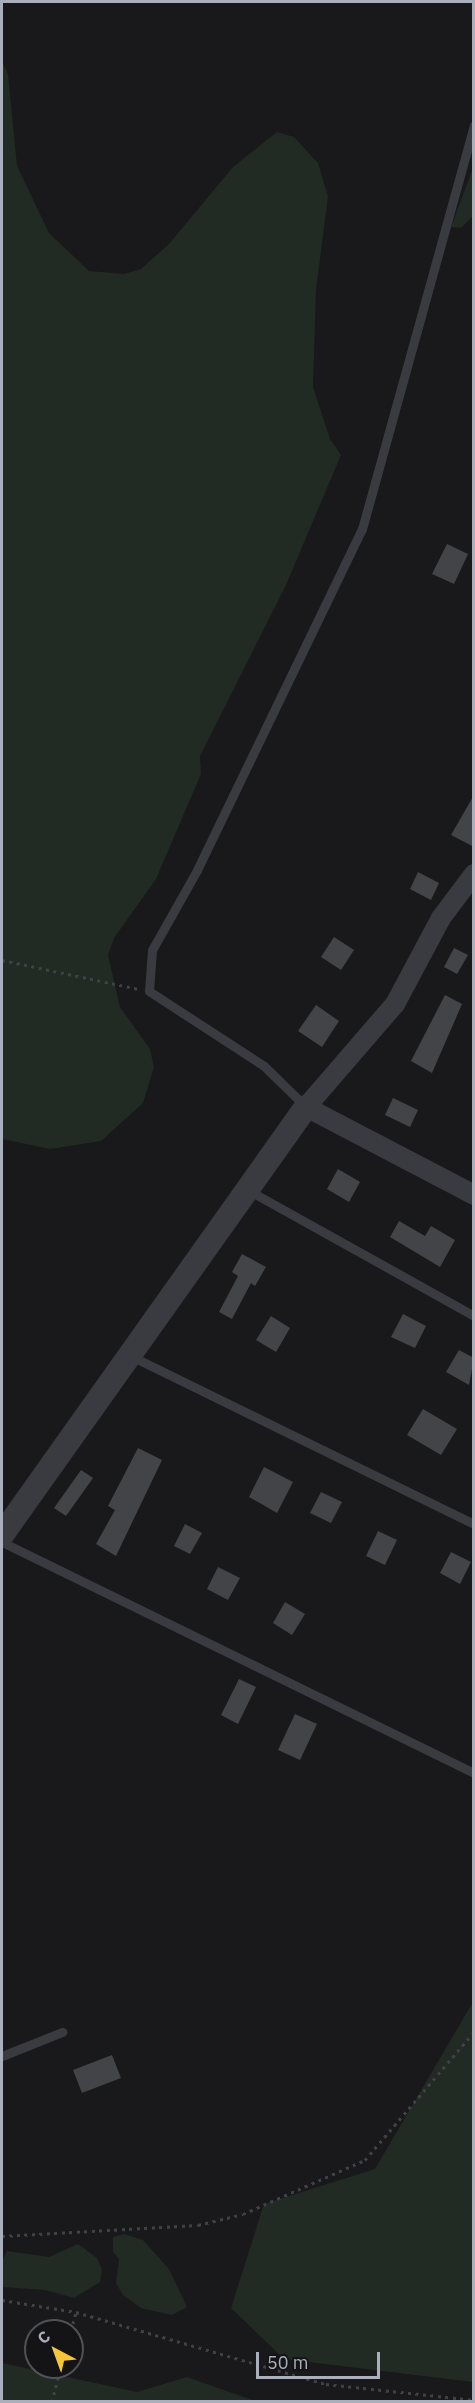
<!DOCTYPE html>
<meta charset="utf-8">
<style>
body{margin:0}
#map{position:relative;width:475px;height:2403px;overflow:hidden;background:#19191b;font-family:"IBM Plex Sans",sans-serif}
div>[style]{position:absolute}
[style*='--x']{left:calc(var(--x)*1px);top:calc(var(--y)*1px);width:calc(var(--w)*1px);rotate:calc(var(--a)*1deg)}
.green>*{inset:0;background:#212a23}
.building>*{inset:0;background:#434448}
.path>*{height:3px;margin-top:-1.5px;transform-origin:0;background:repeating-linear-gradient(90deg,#404148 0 3px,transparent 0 7.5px)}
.service>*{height:9px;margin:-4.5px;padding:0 4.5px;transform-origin:4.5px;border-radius:4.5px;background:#3a3a41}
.minor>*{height:20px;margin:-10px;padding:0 10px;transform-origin:10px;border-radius:10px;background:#3a3a41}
.tertiary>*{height:24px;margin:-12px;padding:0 12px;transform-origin:12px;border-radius:12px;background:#3a3a41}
span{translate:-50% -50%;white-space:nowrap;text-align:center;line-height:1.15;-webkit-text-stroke:4.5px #141416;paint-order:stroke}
.frame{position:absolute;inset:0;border:3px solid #abafbb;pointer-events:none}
.north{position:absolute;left:24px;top:2319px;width:60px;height:60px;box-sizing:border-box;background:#141416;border:2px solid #505258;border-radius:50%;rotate:319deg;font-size:16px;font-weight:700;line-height:24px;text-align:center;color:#abafbb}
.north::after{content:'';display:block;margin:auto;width:21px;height:27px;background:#f4c639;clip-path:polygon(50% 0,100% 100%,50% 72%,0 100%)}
.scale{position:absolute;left:256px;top:2352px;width:124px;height:27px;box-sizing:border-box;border:3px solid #abafbb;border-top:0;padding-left:8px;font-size:18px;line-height:21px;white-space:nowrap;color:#abafbb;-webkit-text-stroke:4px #141416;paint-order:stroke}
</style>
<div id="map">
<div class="green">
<i style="clip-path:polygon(2px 61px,8px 74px,17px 166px,49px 233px,89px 271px,124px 274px,141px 269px,169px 244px,233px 167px,277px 132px,294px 137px,318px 163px,328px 196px,316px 290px,313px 387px,330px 439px,341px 455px,286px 585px,200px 756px,201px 774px,156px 879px,114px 938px,108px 955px,120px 1007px,150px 1049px,154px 1067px,143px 1103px,101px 1141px,50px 1149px,2px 1139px)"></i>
<i style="clip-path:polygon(473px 168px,473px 216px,461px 228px,451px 227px)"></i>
<i style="clip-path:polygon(473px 2002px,473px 2382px,284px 2359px,231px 2308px,264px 2204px,375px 2169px)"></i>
<i style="clip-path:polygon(124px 2234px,143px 2240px,169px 2269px,187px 2307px,172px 2315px,141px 2308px,123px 2295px,116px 2283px,119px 2259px,113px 2252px,113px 2237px)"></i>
<i style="clip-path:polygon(78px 2244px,97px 2258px,102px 2270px,100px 2282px,74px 2298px,45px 2290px,2px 2287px,2px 2261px,7px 2251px,49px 2257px)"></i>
<i style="clip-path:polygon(2px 2363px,137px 2392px,187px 2377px,255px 2401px,2px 2401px)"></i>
</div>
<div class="building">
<i style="clip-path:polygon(447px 544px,468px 554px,454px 584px,432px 574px)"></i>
<i style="clip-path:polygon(474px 795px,474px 847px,451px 835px)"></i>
<i style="clip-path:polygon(418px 872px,439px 883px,431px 900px,410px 889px)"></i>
<i style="clip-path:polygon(334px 937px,354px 950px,341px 970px,321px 957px)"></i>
<i style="clip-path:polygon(454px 948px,468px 955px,457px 974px,444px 967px)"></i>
<i style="clip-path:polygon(445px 995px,462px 1004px,432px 1073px,411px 1061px)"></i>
<i style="clip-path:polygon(316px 1005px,339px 1021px,322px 1047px,298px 1031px)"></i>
<i style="clip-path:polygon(393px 1098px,418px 1110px,410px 1127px,385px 1115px)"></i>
<i style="clip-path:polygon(338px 1169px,360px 1182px,349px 1202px,327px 1189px)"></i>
<i style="clip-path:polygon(399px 1221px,425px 1236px,431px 1226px,455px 1240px,440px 1267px,390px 1237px)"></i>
<i style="clip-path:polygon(242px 1254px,266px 1267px,255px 1286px,251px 1283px,232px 1319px,219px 1312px,238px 1276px,232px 1272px)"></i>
<i style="clip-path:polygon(403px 1314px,426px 1326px,415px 1348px,391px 1337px)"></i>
<i style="clip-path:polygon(271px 1316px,290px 1328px,276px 1352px,256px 1340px)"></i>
<i style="clip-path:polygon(459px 1350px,474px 1358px,469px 1385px,446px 1372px)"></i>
<i style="clip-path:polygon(423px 1409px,457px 1429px,441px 1455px,407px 1435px)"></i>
<i style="clip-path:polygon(138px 1448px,162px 1460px,116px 1556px,96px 1544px,115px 1510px,108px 1506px)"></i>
<i style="clip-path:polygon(264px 1467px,293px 1482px,277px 1513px,249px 1497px)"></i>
<i style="clip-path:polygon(81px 1470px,93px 1478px,66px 1516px,54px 1508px)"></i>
<i style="clip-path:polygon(321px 1492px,342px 1502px,331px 1523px,310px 1513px)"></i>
<i style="clip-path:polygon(185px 1524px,202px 1533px,190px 1554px,174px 1546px)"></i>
<i style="clip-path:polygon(378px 1531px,397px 1540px,385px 1565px,366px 1556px)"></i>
<i style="clip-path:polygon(451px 1552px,471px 1562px,460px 1584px,440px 1573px)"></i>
<i style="clip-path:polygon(218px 1567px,240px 1578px,228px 1600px,207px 1589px)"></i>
<i style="clip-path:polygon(285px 1602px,305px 1614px,292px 1635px,273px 1623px)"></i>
<i style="clip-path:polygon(239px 1679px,256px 1687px,238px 1724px,221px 1715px)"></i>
<i style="clip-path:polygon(295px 1714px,317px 1724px,300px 1760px,278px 1750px)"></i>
<i style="clip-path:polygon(112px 2055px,121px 2078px,82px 2093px,73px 2070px)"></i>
</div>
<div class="path">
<i style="--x:2;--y:960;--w:139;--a:12"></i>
<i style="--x:2;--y:2236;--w:196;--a:-3.2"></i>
<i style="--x:198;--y:2225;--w:46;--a:-13.7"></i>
<i style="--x:243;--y:2214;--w:133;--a:-23.9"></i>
<i style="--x:365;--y:2160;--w:168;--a:-49.6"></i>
<i style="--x:2;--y:2300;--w:75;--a:9.2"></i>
<i style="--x:71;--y:2331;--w:20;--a:-75"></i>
<i style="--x:76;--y:2312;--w:260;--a:16.1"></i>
<i style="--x:326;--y:2384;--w:149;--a:6.2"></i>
<i style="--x:52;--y:2402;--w:36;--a:-76"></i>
</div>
<div class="service">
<i style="--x:306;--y:1107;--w:59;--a:-135.7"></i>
<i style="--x:264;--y:1066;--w:137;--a:-146.9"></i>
<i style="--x:149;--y:991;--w:41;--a:-85.8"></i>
<i style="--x:152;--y:950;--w:92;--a:-60.6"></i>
<i style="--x:197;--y:870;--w:379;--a:-64.2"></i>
<i style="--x:362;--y:529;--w:419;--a:-74.5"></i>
<i style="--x:248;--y:1190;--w:259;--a:29.1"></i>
<i style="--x:131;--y:1356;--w:382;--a:26.1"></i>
<i style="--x:2;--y:1542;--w:525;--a:26.08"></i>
<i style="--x:2;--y:2056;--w:65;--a:-21.8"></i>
</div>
<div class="minor">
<i style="--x:474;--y:874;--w:55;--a:126.9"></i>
<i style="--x:441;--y:918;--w:98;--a:118.1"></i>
<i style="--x:395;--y:1004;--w:136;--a:130.8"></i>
<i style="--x:306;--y:1107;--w:190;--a:27.6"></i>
</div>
<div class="tertiary">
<i style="--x:2;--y:1535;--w:525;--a:-54.61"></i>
</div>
<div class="frame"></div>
<div class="north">С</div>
<div class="scale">50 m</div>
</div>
